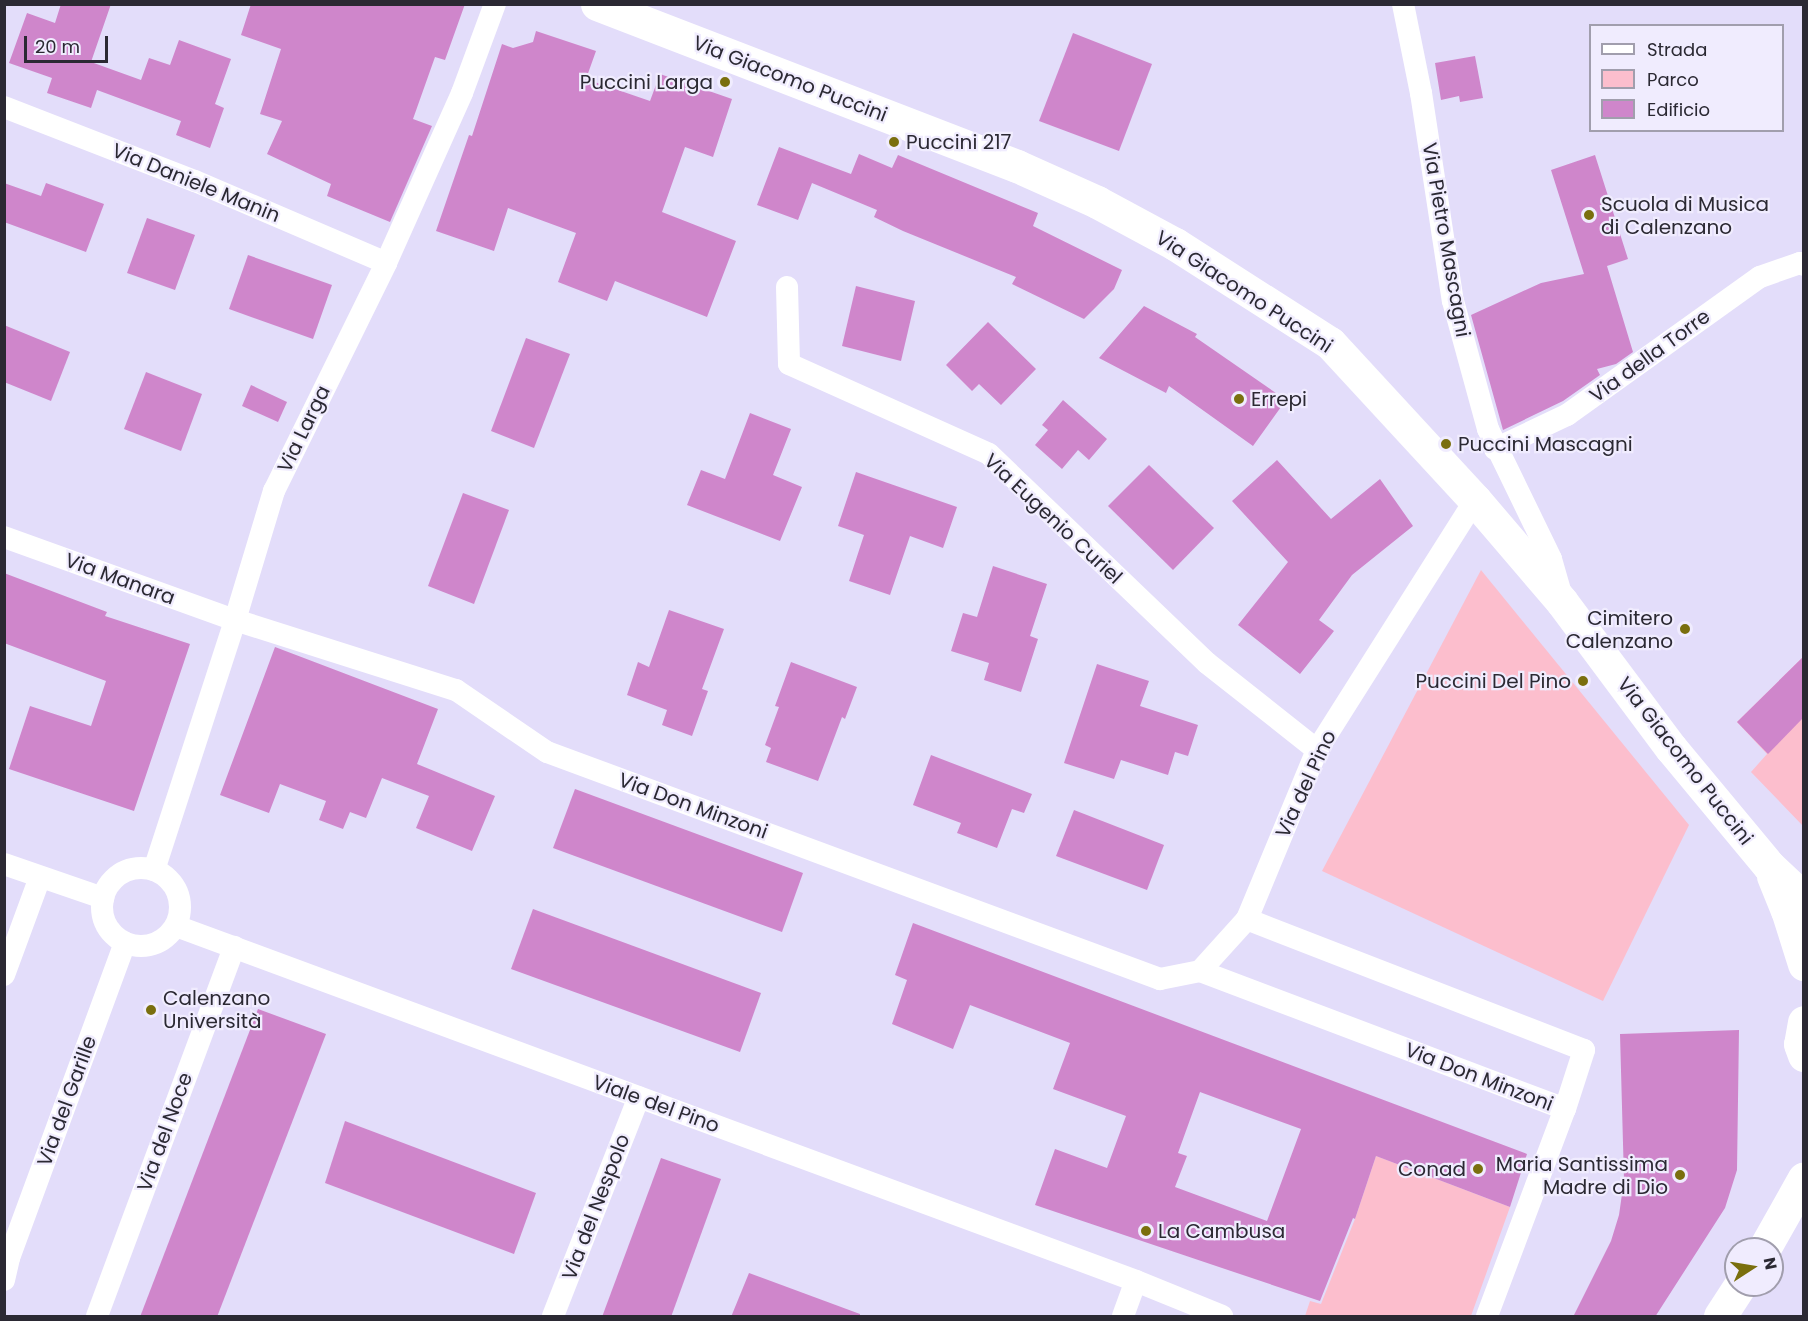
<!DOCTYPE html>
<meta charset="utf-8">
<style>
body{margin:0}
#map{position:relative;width:1808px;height:1321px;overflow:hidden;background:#e3ddfa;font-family:Poppins,sans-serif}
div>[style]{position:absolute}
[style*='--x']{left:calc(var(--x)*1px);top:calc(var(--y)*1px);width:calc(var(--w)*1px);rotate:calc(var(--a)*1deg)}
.green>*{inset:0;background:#fcbecd}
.building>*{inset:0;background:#cf86cb}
.street>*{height:22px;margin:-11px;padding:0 11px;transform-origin:11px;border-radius:11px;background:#fff}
.street>.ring{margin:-11px;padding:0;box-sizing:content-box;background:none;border:22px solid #fff;border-radius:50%}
.secondary>*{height:33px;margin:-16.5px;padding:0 16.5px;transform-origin:16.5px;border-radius:16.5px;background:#fff}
.dots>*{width:16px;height:16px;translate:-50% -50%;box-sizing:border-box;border:3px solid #f0ecfe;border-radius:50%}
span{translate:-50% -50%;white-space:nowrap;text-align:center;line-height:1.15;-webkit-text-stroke:4.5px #f0ecfe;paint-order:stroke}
.street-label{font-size:20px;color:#2b2933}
.poi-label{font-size:20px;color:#2b2933}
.right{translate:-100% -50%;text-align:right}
.left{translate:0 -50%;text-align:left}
.frame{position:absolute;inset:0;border:6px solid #2b2933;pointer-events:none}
.legend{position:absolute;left:1589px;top:24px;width:195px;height:108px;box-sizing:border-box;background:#f0ecfe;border:2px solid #a19ead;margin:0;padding:8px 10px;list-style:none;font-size:18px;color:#2b2933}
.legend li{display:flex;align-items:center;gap:12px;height:30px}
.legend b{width:30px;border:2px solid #a19ead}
.north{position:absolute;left:1724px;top:1237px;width:60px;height:60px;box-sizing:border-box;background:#f0ecfe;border:2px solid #a19ead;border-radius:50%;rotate:78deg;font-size:16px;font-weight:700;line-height:24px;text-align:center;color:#2b2933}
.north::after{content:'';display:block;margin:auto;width:21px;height:27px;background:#7a6f0e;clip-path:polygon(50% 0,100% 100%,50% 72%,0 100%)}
.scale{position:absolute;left:24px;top:36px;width:84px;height:27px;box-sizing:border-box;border:3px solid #2b2933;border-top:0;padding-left:8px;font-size:18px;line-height:21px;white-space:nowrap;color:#2b2933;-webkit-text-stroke:4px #f0ecfe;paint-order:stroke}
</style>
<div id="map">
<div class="green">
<i style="clip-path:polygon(1481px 570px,1689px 825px,1603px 1001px,1322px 871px)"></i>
<i style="clip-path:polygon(1803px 657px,1803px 826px,1751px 772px,1767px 754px,1737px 722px)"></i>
<i style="clip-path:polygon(1376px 1156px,1510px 1207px,1471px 1316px,1305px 1316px,1310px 1301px,1321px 1304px,1355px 1219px)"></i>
</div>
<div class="building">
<i style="clip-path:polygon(61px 4px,111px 4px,91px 62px,141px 80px,149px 58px,170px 65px,179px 40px,231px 59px,215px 104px,224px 108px,210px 148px,176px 135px,181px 121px,97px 90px,91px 108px,47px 93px,52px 78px,9px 63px,27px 13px,55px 23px)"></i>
<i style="clip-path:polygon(251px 4px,465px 4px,445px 60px,435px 57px,413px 119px,432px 126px,390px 222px,327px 196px,331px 184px,267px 154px,282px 121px,260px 114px,281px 49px,241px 35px)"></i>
<i style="clip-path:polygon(536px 31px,596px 51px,586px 79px,650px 101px,660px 74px,732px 99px,713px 157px,685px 147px,662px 212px,736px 241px,707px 317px,615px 281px,607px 301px,558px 282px,576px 233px,508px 208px,494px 251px,436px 231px,469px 135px,472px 136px,502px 44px,513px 48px,533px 42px)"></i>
<i style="clip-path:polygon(1073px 33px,1152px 64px,1119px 151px,1039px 121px)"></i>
<i style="clip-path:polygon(1475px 56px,1483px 98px,1460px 102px,1459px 96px,1441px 100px,1435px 63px)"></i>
<i style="clip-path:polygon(779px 147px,851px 174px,859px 154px,892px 168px,898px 155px,1038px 213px,1033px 226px,1122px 270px,1114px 289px,1084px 319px,1012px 284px,1016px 277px,903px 231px,874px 217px,877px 210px,812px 183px,798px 220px,757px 205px)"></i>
<i style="clip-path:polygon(1595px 155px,1628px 259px,1607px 266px,1633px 352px,1616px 364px,1597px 369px,1600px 375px,1563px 401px,1503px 430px,1471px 315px,1541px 283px,1584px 274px,1551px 170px)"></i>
<i style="clip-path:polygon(4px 183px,41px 196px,46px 183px,104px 204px,86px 252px,4px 222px)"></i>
<i style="clip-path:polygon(147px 218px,195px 235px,175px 290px,127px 273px)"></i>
<i style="clip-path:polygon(248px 255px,332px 285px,313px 339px,229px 309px)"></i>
<i style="clip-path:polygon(856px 286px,915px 301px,901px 361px,842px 346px)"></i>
<i style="clip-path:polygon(1144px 306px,1197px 334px,1195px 337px,1286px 400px,1253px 446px,1169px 386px,1166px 393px,1099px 358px)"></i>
<i style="clip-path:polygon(988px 322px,1036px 369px,1001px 405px,979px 384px,972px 391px,946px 365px)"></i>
<i style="clip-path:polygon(4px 325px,70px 352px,51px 401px,4px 382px)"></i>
<i style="clip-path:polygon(526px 338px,570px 354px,534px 448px,491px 431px)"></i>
<i style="clip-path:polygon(146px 372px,202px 394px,181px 451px,124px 429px)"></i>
<i style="clip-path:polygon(251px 385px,287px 402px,278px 422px,242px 406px)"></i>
<i style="clip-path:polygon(1063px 400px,1107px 439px,1089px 460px,1078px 450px,1062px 469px,1035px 445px,1048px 430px,1042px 425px)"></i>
<i style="clip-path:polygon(750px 413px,791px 429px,773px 475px,802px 487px,780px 541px,687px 505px,701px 470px,725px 479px)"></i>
<i style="clip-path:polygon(1277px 460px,1331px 519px,1380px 479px,1413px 526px,1352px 575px,1319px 620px,1334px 631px,1300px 674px,1238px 625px,1288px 562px,1232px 501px)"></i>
<i style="clip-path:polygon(1149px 465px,1214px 528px,1173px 570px,1108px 506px)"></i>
<i style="clip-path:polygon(856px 472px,957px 507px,943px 548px,910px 536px,890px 595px,849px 581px,864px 535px,838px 526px)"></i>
<i style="clip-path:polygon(463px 493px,509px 510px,474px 604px,428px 586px)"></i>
<i style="clip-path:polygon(993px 566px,1047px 584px,1030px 636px,1038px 639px,1021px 692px,984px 680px,989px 663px,951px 651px,963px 613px,977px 617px)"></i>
<i style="clip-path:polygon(4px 573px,107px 612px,105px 616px,190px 644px,134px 811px,9px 769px,30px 706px,91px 726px,106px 681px,4px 643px)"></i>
<i style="clip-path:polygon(669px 610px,724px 629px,702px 689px,708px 691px,692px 736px,662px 725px,667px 710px,627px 695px,638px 662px,649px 667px)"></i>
<i style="clip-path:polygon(275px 647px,438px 709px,417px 764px,495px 796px,472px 851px,416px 828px,429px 796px,382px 778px,366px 818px,350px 812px,343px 829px,319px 820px,326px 801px,280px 784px,269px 813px,220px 795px)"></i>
<i style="clip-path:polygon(1803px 657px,1803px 718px,1768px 754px,1737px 722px)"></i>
<i style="clip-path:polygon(791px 662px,857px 687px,845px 719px,842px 717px,818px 781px,766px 762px,771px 748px,765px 745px,779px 707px,775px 706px)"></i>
<i style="clip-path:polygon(1097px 664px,1149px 681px,1140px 706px,1198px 725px,1188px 756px,1175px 752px,1168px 775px,1121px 760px,1114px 779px,1064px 763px)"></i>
<i style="clip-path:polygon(931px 755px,1032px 794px,1024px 813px,1012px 809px,997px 848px,957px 833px,961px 823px,913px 805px)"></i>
<i style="clip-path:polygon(575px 789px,803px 873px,782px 932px,553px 848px)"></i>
<i style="clip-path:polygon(1074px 810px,1164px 845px,1147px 890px,1056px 856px)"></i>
<i style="clip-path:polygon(533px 909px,761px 993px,740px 1052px,511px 969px)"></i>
<i style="clip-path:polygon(evenodd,913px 923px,1527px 1154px,1510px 1207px,1376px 1156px,1355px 1219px,1353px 1218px,1320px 1301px,1035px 1205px,1055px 1149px,1107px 1168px,1126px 1116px,1053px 1089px,1070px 1043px,970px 1005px,953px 1049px,892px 1024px,907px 980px,895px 975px,913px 923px,1200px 1092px,1301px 1129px,1267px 1221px,1175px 1187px,1187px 1156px,1178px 1153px,1200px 1092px)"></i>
<i style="clip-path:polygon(258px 1009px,326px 1034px,217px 1317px,140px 1317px)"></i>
<i style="clip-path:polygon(1739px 1030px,1737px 1170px,1725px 1208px,1655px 1317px,1573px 1317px,1611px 1241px,1619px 1215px,1624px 1180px,1620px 1034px)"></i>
<i style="clip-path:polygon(345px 1121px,536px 1193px,514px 1254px,325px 1183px)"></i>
<i style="clip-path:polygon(661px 1158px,721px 1179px,671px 1317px,602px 1317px)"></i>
<i style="clip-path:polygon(749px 1273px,860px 1314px,860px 1317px,731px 1317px)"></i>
</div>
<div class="street">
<i style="--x:1403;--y:4;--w:91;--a:78.6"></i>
<i style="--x:1421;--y:93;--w:210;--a:81.3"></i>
<i style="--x:1453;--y:301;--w:133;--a:74.7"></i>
<i style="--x:1488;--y:429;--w:144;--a:64.1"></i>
<i style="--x:1551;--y:559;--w:37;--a:74"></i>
<i style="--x:4;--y:107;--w:205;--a:21.2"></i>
<i style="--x:195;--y:181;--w:208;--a:23.2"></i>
<i style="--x:787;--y:287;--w:77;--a:88.5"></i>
<i style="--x:789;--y:364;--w:219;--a:24.2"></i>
<i style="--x:989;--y:454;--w:302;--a:43.8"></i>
<i style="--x:1207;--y:663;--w:140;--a:38.3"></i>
<i style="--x:1495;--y:449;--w:80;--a:-25.3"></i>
<i style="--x:1567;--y:415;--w:237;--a:-35.6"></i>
<i style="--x:1760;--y:277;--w:42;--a:-19.3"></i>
<i style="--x:1800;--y:263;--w:4;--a:27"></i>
<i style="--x:4;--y:537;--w:245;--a:19.8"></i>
<i style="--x:235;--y:620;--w:232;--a:17.6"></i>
<i style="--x:456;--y:690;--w:110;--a:34.3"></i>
<i style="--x:547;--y:752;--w:654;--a:20.32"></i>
<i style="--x:1160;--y:979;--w:41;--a:-11.3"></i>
<i style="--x:1200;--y:971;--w:70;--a:-47.9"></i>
<i style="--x:1247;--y:919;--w:183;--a:-67.5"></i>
<i style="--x:1317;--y:750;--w:296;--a:-57.7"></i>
<i style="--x:4;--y:864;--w:105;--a:19"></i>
<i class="ring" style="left:102px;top:868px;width:56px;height:56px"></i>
<i style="--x:154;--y:870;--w:263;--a:-72"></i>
<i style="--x:235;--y:620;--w:135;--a:-73.2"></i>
<i style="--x:274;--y:491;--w:254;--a:-63.8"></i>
<i style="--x:386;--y:263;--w:186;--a:-65.9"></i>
<i style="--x:462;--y:93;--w:95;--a:-69.7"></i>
<i style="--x:176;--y:926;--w:1024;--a:20.29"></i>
<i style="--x:1136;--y:1281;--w:93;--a:22.1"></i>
<i style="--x:1200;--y:971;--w:390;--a:20.7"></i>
<i style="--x:1565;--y:1109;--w:62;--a:-72.1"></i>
<i style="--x:1584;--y:1050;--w:362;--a:-158.8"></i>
<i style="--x:4;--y:975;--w:104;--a:-69.8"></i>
<i style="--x:4;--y:1280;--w:23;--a:-77"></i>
<i style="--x:9;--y:1258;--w:336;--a:-69.8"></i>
<i style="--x:97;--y:1316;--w:394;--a:-69.6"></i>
<i style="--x:553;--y:1316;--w:235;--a:-68.6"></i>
<i style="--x:1123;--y:1316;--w:37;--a:-70"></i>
<i style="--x:1487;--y:1316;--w:221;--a:-69.4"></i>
</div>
<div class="secondary">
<i style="--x:597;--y:4;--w:450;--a:21.1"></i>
<i style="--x:1017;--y:166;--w:88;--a:24.2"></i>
<i style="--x:1097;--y:202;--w:89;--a:28.3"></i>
<i style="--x:1175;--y:244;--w:184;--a:32.6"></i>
<i style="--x:1330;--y:343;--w:214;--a:47.3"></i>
<i style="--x:1475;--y:500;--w:134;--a:49.5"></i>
<i style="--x:1562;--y:602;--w:182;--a:53.3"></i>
<i style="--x:1671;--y:748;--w:153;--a:50.3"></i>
<i style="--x:1769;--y:866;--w:48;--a:43.3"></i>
<i style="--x:1773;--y:876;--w:37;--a:68"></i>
<i style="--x:1787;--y:910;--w:57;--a:72.5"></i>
<i style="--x:1804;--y:1022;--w:22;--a:100"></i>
<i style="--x:1800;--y:1044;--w:12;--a:70"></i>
<i style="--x:1764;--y:1249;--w:81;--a:-60.6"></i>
<i style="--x:1720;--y:1316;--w:37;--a:-57"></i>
</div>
<div class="dots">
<i style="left:725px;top:82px;background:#7a6f0e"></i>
<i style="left:894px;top:142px;background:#7a6f0e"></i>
<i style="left:1589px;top:215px;background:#7a6f0e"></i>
<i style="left:1239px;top:399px;background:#7a6f0e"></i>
<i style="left:1446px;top:444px;background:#7a6f0e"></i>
<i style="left:1685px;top:629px;background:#7a6f0e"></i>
<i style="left:1583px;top:681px;background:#7a6f0e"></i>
<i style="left:151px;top:1010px;background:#7a6f0e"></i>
<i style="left:1478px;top:1169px;background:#7a6f0e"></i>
<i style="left:1680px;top:1175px;background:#7a6f0e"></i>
<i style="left:1146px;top:1231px;background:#7a6f0e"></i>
</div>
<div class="street-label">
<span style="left:790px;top:79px;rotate:21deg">Via Giacomo Puccini</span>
<span style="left:196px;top:183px;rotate:22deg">Via Daniele Manin</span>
<span style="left:1446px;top:240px;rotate:80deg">Via Pietro Mascagni</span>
<span style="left:1244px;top:292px;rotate:33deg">Via Giacomo Puccini</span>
<span style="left:1650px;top:356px;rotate:-36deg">Via della Torre</span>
<span style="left:304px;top:429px;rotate:-64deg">Via Larga</span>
<span style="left:1053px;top:519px;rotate:43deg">Via Eugenio Curiel</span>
<span style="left:120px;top:579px;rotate:20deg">Via Manara</span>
<span style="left:1685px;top:761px;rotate:52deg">Via Giacomo Puccini</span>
<span style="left:1306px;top:784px;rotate:-65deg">Via del Pino</span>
<span style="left:693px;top:806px;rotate:20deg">Via Don Minzoni</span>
<span style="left:1479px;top:1077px;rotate:21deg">Via Don Minzoni</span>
<span style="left:67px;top:1101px;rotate:-70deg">Via del Garille</span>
<span style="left:656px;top:1104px;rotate:20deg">Viale del Pino</span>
<span style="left:165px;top:1132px;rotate:-70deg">Via del Noce</span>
<span style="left:596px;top:1207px;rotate:-69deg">Via del Nespolo</span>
</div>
<div class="poi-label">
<span class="right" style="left:713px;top:82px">Puccini Larga</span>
<span class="left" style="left:906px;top:142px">Puccini 217</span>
<span class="left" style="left:1601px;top:216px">Scuola di Musica<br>di Calenzano</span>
<span class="left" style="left:1251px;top:399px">Errepi</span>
<span class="left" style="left:1458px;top:444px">Puccini Mascagni</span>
<span class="right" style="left:1673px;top:630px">Cimitero<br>Calenzano</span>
<span class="right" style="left:1571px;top:681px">Puccini Del Pino</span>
<span class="left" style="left:163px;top:1010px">Calenzano<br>Università</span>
<span class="right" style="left:1668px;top:1176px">Maria Santissima<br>Madre di Dio</span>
<span class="right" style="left:1466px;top:1169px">Conad</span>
<span class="left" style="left:1158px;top:1231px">La Cambusa</span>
</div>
<div class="frame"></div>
<ul class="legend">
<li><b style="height:8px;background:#fff"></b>Strada</li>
<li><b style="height:16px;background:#fcbecd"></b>Parco</li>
<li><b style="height:16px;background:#cf86cb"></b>Edificio</li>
</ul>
<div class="north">N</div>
<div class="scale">20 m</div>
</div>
